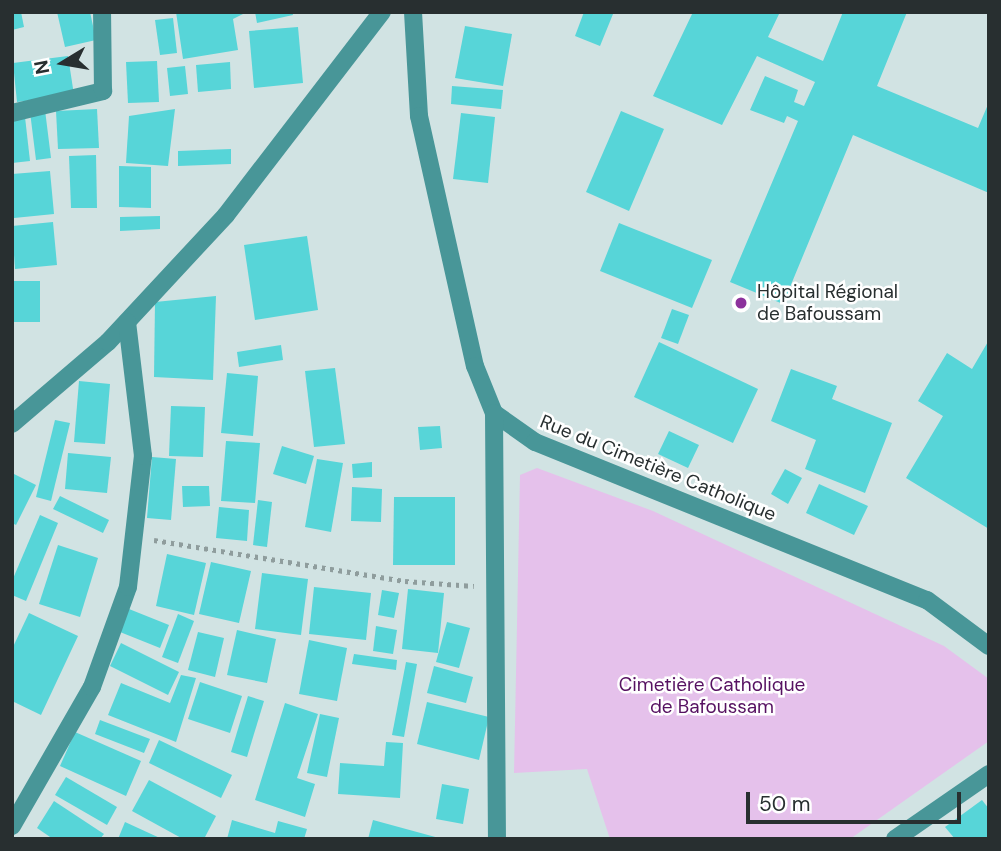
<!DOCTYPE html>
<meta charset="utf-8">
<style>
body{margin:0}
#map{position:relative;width:1001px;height:851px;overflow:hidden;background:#d1e3e3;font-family:"DM Sans",sans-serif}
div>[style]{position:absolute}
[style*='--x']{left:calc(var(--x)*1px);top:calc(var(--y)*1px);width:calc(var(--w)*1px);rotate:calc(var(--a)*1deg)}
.green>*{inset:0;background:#e5c1eb}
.building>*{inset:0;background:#57d5d8}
.path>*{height:4.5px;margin-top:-2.25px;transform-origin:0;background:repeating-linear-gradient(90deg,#8f9d9d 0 3.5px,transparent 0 8.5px)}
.minor>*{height:18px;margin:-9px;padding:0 9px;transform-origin:9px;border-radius:9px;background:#489698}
.dots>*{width:19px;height:19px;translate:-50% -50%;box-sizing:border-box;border:4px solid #fff;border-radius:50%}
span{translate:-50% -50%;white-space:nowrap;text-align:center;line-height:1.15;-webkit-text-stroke:5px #fff;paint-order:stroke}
.poi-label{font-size:19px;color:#282f30}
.left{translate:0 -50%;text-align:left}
.street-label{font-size:19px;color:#282f30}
.park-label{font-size:19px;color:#561161}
.frame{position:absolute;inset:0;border:14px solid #282f30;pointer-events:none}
.north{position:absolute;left:28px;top:28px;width:70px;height:70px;-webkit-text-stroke:5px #fff;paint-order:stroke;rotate:259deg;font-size:19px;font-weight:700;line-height:28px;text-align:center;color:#282f30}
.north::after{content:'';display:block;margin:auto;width:24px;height:32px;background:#282f30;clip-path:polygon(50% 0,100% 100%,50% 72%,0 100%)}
.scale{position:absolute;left:746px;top:792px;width:215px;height:32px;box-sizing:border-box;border:4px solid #282f30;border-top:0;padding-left:9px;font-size:21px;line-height:24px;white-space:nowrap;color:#282f30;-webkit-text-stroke:5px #fff;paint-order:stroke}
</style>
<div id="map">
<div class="green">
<i style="clip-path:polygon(537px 468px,653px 511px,944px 646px,989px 679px,989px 741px,850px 839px,610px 839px,587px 769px,514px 773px,520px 475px)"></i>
</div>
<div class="building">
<i style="clip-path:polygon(12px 12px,21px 12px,24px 27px,12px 30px)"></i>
<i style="clip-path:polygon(57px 12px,90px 12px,96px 40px,65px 47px)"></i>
<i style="clip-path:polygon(176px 12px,247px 12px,233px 19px,238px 50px,183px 59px)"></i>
<i style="clip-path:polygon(255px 12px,292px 12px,293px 15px,257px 23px)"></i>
<i style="clip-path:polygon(584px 12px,613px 14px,600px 46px,575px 36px)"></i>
<i style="clip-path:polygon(693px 12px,780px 12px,768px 37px,823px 61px,843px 12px,907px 12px,877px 86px,978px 128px,989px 102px,989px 193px,853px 135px,783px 304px,730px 282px,798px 121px,787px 116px,784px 123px,750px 110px,765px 76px,798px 90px,794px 102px,804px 106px,815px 82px,757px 56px,722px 125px,653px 96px)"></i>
<i style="clip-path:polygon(173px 18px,177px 53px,160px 55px,155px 20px)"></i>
<i style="clip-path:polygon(465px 26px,512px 34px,503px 86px,455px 78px)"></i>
<i style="clip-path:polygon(298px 27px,303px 83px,254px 88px,249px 31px)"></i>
<i style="clip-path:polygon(68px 56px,74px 95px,17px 102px,13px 63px)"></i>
<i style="clip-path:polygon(157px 61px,159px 102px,128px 103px,126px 62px)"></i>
<i style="clip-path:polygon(230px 62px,231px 89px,198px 92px,196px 65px)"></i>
<i style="clip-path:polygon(185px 66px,188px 94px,170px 96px,167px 68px)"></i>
<i style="clip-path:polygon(452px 86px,503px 90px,501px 109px,451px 104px)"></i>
<i style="clip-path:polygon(97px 109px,99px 148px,58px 149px,56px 111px)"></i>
<i style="clip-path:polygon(175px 109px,168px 166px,126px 163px,129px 116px)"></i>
<i style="clip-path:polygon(45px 110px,51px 158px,36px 160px,30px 112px)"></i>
<i style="clip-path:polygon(621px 111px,664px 129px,629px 211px,586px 192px)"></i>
<i style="clip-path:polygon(461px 113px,495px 117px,488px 183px,453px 179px)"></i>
<i style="clip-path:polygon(25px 117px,30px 161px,12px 163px,12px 118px)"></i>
<i style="clip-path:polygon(231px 149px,231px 164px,178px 166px,178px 151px)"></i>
<i style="clip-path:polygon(96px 155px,97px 208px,71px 208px,69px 156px)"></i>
<i style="clip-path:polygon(119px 166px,151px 167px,151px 208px,119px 207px)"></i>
<i style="clip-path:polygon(50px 171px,54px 214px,14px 218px,12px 174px)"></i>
<i style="clip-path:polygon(160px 216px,160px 229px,120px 231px,120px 217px)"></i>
<i style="clip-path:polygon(53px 222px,57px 265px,15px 269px,12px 226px)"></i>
<i style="clip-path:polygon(619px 223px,712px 260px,692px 308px,600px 271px)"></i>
<i style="clip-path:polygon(307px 236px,318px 310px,255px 320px,244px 245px)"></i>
<i style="clip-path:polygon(12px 281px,40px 281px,40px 322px,12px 322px)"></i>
<i style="clip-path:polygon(216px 296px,213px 380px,154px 377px,155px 302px)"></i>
<i style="clip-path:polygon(672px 309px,689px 315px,678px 344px,661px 338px)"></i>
<i style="clip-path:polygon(989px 340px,989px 529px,906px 478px,943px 416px,918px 401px,947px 353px,972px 369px)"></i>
<i style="clip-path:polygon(659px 342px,758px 389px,733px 443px,634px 397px)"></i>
<i style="clip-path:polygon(281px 345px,283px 360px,239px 367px,237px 352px)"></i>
<i style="clip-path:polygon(335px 368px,345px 444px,314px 447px,305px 371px)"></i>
<i style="clip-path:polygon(791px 369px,837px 386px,832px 399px,892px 423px,865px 493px,805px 469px,816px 440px,771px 421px)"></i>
<i style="clip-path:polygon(227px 373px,258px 376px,253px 436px,221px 433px)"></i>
<i style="clip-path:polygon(79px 381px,110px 384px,105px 444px,74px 442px)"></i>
<i style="clip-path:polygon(171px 406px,205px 407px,203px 457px,169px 456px)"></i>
<i style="clip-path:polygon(55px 420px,70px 423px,51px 501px,36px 497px)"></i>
<i style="clip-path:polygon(440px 426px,442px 448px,420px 450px,418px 427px)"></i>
<i style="clip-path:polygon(669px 431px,699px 445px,688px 468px,658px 454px)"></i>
<i style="clip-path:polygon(226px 441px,260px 443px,255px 503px,221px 501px)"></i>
<i style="clip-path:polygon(282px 446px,314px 456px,306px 484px,273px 474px)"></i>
<i style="clip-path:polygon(68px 453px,111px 457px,107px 493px,65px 489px)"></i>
<i style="clip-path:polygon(152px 457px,176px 459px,171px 520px,147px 518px)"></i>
<i style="clip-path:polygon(317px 459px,343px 463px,331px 532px,305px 527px)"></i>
<i style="clip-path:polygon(372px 462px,372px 477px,353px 478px,352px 464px)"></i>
<i style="clip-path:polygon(785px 469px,802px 478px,788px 504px,771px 494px)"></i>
<i style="clip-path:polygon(12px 473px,36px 485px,16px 525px,12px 523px)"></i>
<i style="clip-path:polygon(819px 484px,868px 506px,854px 535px,806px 513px)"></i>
<i style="clip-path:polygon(182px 486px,209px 486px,210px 506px,183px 507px)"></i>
<i style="clip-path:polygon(352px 487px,382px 489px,381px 522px,351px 521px)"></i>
<i style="clip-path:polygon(60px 496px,109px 520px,103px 533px,53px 509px)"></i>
<i style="clip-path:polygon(394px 497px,455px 497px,455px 565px,393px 565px)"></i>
<i style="clip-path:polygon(258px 500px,272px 502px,267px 547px,253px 545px)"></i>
<i style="clip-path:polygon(219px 507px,249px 510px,247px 541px,216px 538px)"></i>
<i style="clip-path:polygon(40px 515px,58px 523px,26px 601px,12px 595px,12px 581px)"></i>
<i style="clip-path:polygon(58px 545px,98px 558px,80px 617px,39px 604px)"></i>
<i style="clip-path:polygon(167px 554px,206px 563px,194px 615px,156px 606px)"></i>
<i style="clip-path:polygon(211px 562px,251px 571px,239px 623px,199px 614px)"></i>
<i style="clip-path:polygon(262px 573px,308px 579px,301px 635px,255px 629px)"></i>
<i style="clip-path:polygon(314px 587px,371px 593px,366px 640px,309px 634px)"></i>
<i style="clip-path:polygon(408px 589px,444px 593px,438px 653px,402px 649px)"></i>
<i style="clip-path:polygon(382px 590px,399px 593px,394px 618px,378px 615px)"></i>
<i style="clip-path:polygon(129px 609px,169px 625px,160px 648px,120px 632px)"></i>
<i style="clip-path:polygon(29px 613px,78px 636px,41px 715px,12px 701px,12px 649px)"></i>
<i style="clip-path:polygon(178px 614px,194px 621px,178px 663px,162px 657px)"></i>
<i style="clip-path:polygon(447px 622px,470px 628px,459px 668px,436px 662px)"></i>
<i style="clip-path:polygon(376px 626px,397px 630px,393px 654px,373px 651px)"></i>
<i style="clip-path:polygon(237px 630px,276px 639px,267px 683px,227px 675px)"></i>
<i style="clip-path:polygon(198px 632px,224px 638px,215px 677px,188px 670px)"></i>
<i style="clip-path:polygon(309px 640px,347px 648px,337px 701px,299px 694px)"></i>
<i style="clip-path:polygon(121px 643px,179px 672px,168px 695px,110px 666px)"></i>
<i style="clip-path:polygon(354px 654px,397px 660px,396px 670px,352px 664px)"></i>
<i style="clip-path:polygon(406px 662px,417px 664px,404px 737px,392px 735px)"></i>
<i style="clip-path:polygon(434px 666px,473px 677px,466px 703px,427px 693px)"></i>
<i style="clip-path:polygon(181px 675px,196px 678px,176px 742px,108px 715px,121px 683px,170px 703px)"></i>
<i style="clip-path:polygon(200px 682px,242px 696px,230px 733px,188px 719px)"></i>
<i style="clip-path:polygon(248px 696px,264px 701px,247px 757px,231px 752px)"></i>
<i style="clip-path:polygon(427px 702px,489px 717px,479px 760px,417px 744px)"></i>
<i style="clip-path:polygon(285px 703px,318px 714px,297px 778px,315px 784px,305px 817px,255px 800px)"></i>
<i style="clip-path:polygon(320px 714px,339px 718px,327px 777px,307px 773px)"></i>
<i style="clip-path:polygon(100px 720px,150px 739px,144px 753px,95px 734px)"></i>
<i style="clip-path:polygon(75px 732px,141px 761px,126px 796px,60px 766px)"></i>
<i style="clip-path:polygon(159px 740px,232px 775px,221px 798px,149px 763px)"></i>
<i style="clip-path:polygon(386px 742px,403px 743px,400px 798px,338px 794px,340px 763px,384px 766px)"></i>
<i style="clip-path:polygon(66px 777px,117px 807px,107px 825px,55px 795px)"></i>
<i style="clip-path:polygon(149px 780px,216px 816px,204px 839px,183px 839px,132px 811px)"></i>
<i style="clip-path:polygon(442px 784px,469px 789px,463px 824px,436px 819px)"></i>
<i style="clip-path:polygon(982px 800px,989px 809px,989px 839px,955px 839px,945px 827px)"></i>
<i style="clip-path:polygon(54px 801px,104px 834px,100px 839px,53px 839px,37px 828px)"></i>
<i style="clip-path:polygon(232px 820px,275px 833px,278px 821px,307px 829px,304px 839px,227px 839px)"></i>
<i style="clip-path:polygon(373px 820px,439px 838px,439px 839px,368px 839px)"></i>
<i style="clip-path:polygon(125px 822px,162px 839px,118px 839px)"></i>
</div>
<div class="path">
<i style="--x:154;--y:540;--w:254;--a:9.3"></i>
<i style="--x:405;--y:581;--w:69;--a:4.1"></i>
</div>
<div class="minor">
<i style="--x:413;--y:12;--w:104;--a:86.7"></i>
<i style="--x:419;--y:116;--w:256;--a:77.4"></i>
<i style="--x:475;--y:366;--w:51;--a:68"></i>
<i style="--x:494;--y:413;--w:50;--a:35.3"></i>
<i style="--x:535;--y:442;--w:423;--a:22"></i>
<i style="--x:927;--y:600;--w:77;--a:36.6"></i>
<i style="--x:12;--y:113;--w:94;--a:-13.6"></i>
<i style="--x:103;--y:91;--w:79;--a:-90.7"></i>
<i style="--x:494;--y:413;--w:426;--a:89.6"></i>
<i style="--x:12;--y:424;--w:126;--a:-40.5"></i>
<i style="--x:108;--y:342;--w:173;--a:-47.1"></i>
<i style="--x:226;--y:215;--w:256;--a:-52.5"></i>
<i style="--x:12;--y:826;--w:160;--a:-60.1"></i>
<i style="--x:92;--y:687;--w:106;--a:-70.2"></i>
<i style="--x:128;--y:587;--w:132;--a:-83.5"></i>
<i style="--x:143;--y:456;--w:135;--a:-96.8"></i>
<i style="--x:895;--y:839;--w:114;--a:-34.7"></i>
</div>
<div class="dots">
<i style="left:741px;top:303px;background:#8c319c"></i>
</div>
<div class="poi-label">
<span class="left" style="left:757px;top:303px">Hôpital Régional<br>de Bafoussam</span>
</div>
<div class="street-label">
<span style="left:658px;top:468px;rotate:22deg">Rue du Cimetière Catholique</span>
</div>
<div class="park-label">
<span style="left:712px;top:696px">Cimetière Catholique<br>de Bafoussam</span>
</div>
<div class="frame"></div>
<div class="north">N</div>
<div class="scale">50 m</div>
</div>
